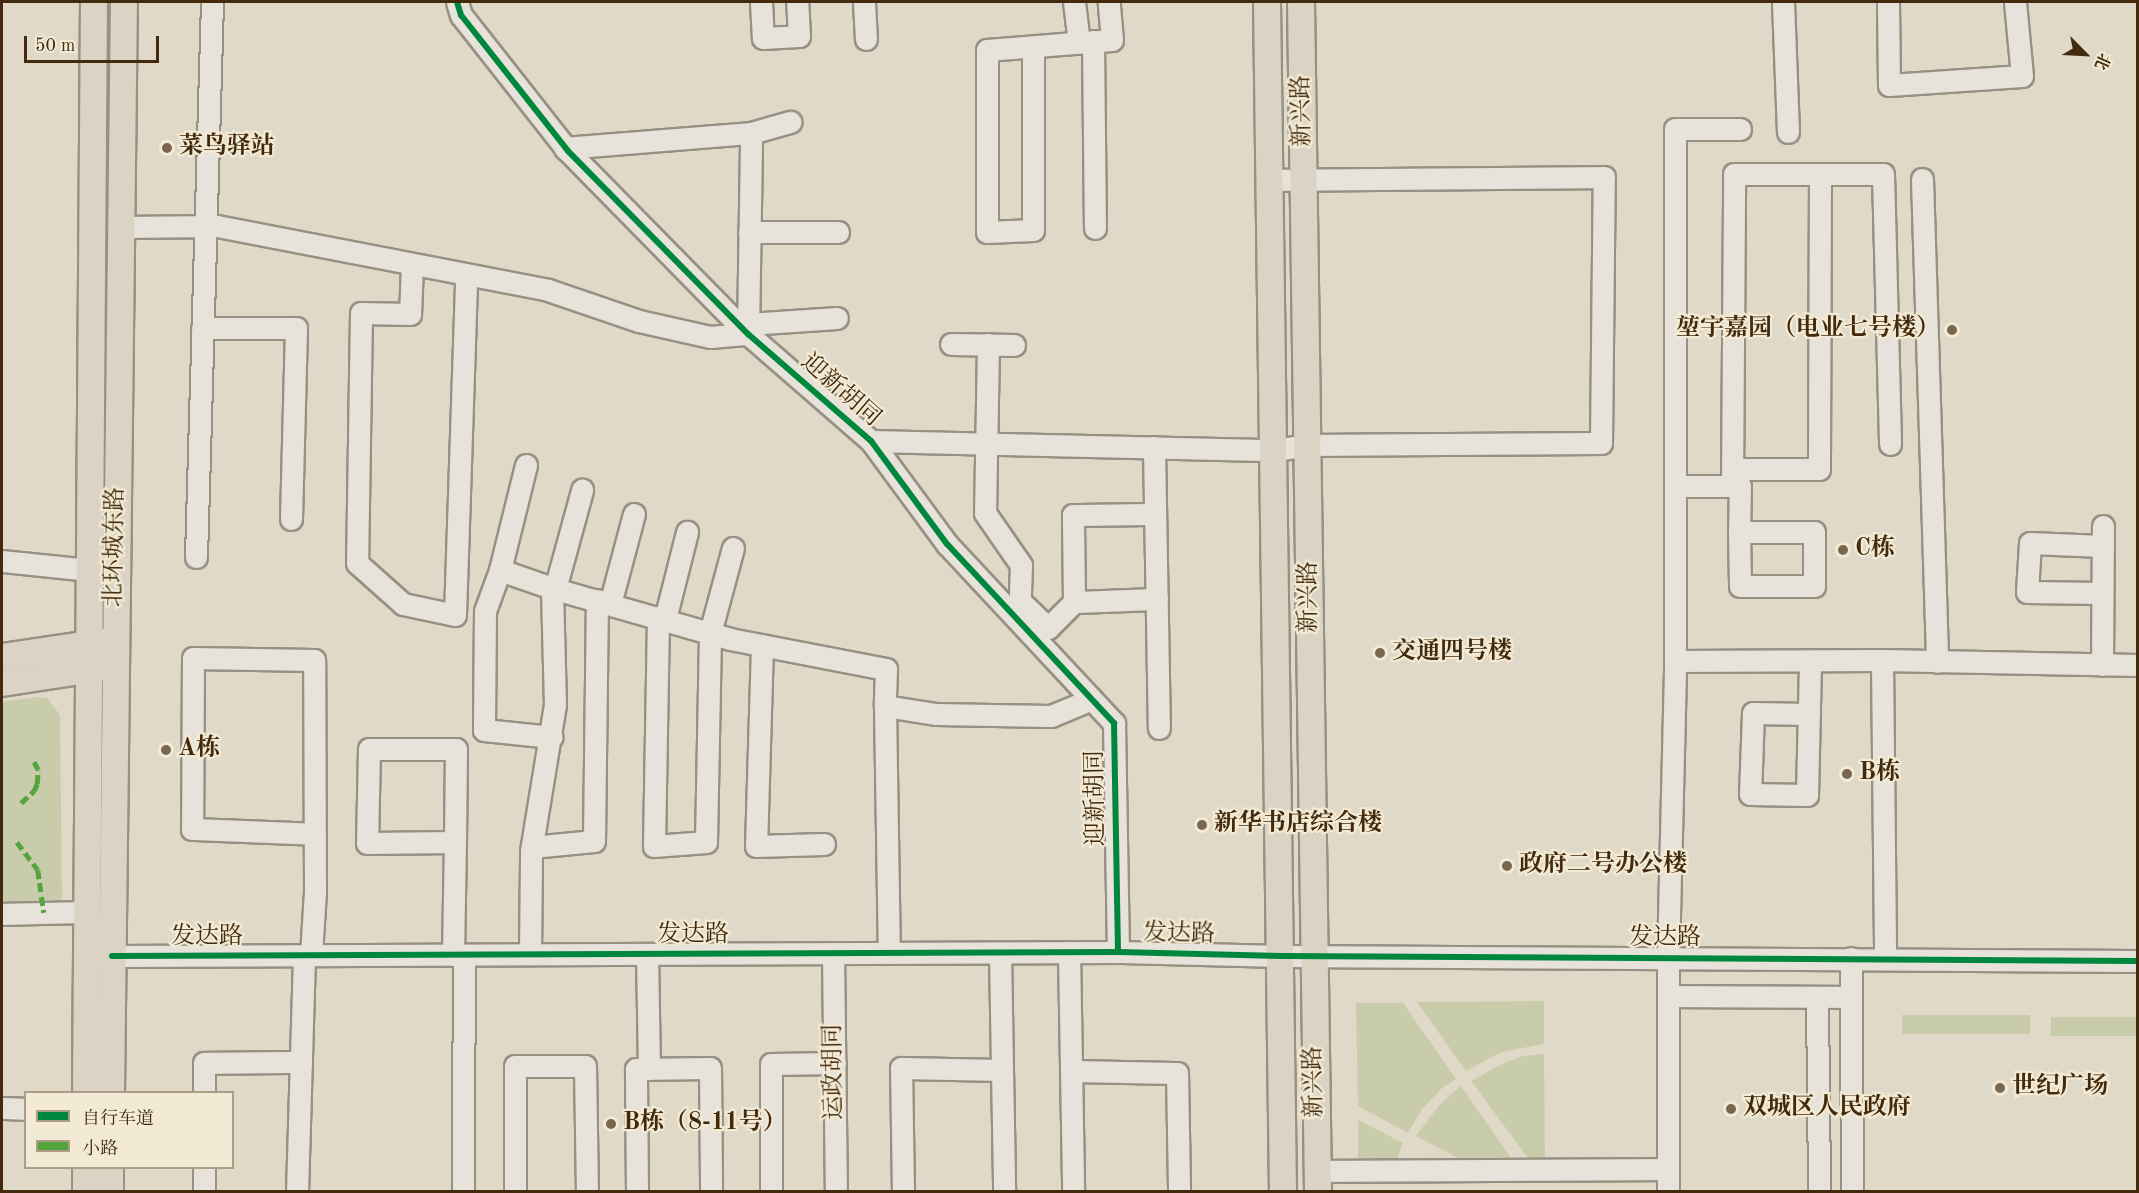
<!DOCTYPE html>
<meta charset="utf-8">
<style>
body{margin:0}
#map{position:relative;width:2139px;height:1193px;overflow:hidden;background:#e0d9c8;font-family:"Old Standard TT","Noto Serif SC",serif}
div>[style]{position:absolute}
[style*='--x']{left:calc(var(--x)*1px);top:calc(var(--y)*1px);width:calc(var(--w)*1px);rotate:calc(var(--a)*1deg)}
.green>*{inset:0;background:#c8ccab}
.roads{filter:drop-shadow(2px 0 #979083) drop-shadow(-2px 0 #979083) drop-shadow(0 2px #979083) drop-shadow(0 -2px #979083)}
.minor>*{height:21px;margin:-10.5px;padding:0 10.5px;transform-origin:10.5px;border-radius:10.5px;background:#e7e3db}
.major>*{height:26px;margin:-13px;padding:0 13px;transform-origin:13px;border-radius:13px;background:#dbd4c5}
.quiet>*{height:4.5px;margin-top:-2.25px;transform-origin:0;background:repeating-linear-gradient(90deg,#55a43e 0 9px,transparent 0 13.5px)}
.cycleway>*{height:6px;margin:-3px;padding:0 3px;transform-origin:3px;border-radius:3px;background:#00873e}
.dots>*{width:16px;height:16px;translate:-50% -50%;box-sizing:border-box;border:3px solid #f2ead4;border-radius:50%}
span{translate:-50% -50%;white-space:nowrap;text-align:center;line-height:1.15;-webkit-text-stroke:4.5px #f2ead4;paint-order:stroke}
.street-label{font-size:24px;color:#432a0d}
.poi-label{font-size:24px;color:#432a0d;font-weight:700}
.left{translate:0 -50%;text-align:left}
.right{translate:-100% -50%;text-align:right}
.frame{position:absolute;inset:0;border:3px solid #432a0d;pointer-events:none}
.legend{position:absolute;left:24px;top:1091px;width:210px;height:78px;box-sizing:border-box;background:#f2ead4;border:2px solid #ac9d84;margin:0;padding:8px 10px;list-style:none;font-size:18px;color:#432a0d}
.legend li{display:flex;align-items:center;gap:12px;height:30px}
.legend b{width:30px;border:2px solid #ac9d84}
.north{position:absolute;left:2055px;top:24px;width:60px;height:60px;-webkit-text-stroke:4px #f2ead4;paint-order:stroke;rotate:114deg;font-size:16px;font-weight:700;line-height:24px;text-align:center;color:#432a0d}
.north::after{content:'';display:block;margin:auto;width:21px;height:27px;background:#432a0d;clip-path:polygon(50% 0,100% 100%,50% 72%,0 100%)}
.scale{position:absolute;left:24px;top:36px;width:135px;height:27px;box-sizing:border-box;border:3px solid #432a0d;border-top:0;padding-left:8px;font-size:18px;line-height:21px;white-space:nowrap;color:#432a0d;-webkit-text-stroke:4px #f2ead4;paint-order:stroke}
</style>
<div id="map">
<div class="green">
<i style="clip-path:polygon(38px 697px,47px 698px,60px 715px,62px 908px,2px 909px,2px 702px)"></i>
<i style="clip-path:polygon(1544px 1001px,1544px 1044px,1501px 1052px,1466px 1071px,1417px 1002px)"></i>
<i style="clip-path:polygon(1356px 1003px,1403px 1003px,1456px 1079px,1441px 1089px,1422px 1109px,1408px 1133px,1358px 1106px)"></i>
<i style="clip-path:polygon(1902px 1015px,2030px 1015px,2030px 1034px,1902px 1034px)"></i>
<i style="clip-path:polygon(2051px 1017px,2137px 1017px,2137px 1036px,2051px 1036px)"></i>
<i style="clip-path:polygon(1544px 1054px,1545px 1162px,1531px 1162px,1471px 1081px,1504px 1063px,1523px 1056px)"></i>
<i style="clip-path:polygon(1461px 1086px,1513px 1161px,1466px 1162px,1416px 1136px,1440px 1104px)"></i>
<i style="clip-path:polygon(1358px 1120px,1403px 1143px,1395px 1164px,1358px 1164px)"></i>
</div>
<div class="roads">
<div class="minor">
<i style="--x:457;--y:2;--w:14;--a:73"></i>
<i style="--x:461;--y:15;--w:173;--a:51.8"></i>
<i style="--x:568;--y:151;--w:257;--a:45.5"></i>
<i style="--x:748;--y:334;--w:163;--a:41"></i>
<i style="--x:871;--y:441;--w:128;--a:53.6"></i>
<i style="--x:947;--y:544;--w:245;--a:47"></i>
<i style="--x:1114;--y:723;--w:229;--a:89"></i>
<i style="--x:761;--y:2;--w:36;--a:87"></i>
<i style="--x:763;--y:38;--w:36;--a:-3"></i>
<i style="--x:799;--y:36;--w:34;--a:-93"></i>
<i style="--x:864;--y:2;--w:37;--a:87"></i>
<i style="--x:1074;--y:2;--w:41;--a:83"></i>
<i style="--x:1783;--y:2;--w:130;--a:87.8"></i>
<i style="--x:1888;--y:2;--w:83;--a:89.3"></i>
<i style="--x:1889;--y:85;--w:133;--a:-3.9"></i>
<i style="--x:2022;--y:76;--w:74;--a:-95.4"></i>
<i style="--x:1093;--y:41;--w:187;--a:89.4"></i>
<i style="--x:1033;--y:47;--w:183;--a:90"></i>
<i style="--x:1033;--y:230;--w:46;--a:177.5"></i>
<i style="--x:987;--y:232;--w:182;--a:-90"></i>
<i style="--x:987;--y:50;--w:125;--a:-4.6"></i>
<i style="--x:1112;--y:40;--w:38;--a:-95"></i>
<i style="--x:751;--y:133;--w:41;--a:-15.8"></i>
<i style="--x:1820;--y:174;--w:63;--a:0"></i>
<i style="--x:1883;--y:174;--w:270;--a:88.5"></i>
<i style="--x:1922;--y:179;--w:483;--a:88.2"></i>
<i style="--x:121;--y:227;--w:96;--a:-0.6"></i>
<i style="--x:217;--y:226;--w:337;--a:10.9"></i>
<i style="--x:548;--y:290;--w:96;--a:18.8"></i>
<i style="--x:639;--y:321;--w:73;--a:12.7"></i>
<i style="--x:710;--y:337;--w:38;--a:-5"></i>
<i style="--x:748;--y:334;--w:201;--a:-89.1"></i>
<i style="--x:751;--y:133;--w:187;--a:175.4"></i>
<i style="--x:749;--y:232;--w:89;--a:0"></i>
<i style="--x:412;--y:265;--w:49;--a:92.3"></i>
<i style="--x:410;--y:314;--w:49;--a:-178.8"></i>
<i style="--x:361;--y:313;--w:250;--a:90.9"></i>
<i style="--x:357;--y:563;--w:62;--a:41.7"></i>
<i style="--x:403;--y:604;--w:53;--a:11.9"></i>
<i style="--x:455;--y:615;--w:339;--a:-88.1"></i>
<i style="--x:748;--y:324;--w:89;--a:-3.9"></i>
<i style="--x:202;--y:328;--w:94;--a:0"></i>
<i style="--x:296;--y:328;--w:191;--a:91.5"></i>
<i style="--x:951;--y:344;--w:63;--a:0.9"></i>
<i style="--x:988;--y:344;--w:169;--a:91"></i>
<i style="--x:985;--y:513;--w:63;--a:55.3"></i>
<i style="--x:1021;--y:565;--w:36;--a:92"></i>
<i style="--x:1020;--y:601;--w:39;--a:44"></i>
<i style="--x:1048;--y:628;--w:37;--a:-45"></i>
<i style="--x:1074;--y:602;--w:87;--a:-90.7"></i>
<i style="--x:1073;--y:515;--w:82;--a:-0.7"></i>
<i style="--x:871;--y:441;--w:403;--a:1.3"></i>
<i style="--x:1274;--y:450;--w:34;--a:-8"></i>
<i style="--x:1308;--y:445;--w:293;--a:-0.4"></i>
<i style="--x:1601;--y:443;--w:266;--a:-89.4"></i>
<i style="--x:1604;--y:177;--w:334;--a:179.5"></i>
<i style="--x:1154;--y:447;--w:281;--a:89"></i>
<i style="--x:526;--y:465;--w:108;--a:103.9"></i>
<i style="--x:500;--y:570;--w:58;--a:19.1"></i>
<i style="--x:555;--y:589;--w:182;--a:15.9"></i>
<i style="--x:730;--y:639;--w:159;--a:10.9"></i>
<i style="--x:886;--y:669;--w:37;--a:92"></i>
<i style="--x:885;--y:706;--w:52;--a:8.9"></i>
<i style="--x:936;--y:714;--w:115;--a:1"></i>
<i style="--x:1051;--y:716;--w:44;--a:-22.5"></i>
<i style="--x:1675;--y:486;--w:65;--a:0"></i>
<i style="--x:1740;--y:486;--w:46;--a:91.2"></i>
<i style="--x:1739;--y:532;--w:54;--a:88.9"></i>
<i style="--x:1740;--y:586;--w:74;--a:0"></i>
<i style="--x:1814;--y:586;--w:54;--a:-90"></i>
<i style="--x:1814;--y:532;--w:75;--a:180"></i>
<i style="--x:1732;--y:486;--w:312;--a:-89.6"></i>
<i style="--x:1734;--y:174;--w:86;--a:0"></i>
<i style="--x:1820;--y:174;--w:295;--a:90.2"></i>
<i style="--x:1819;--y:469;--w:86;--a:180"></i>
<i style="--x:196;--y:557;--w:555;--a:-88.35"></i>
<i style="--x:2;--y:561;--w:87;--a:5.9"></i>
<i style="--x:500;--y:570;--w:44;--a:110.1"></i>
<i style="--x:485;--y:611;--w:119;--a:90.5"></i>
<i style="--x:484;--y:730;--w:68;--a:5.9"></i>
<i style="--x:555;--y:589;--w:103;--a:-74.7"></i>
<i style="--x:2102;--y:593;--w:75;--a:-179.2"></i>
<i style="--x:2027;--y:592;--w:49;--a:-86.5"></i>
<i style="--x:2030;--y:543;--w:73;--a:2.4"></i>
<i style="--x:1074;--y:602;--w:83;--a:-2.1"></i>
<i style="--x:610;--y:604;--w:93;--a:-75.1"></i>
<i style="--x:658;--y:617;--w:229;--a:91"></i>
<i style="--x:654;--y:846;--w:52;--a:-4.4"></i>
<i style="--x:706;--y:842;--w:209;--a:-88.9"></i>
<i style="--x:710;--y:633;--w:88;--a:-74.9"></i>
<i style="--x:665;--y:619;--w:90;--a:-75.8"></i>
<i style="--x:762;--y:645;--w:201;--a:91.7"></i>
<i style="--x:756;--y:846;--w:68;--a:-1.7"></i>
<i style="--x:1882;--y:660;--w:298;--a:89.4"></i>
<i style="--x:1675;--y:661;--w:532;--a:-90"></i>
<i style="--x:1675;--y:129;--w:65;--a:0"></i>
<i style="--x:2102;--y:665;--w:139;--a:-89.6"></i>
<i style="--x:885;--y:706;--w:247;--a:89.1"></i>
<i style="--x:1809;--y:714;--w:56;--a:-179"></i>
<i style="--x:1753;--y:713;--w:81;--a:92.1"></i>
<i style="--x:1750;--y:794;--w:57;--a:1"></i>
<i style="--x:1807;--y:795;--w:134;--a:-88.7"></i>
<i style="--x:532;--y:847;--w:62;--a:-5.5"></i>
<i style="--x:594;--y:841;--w:241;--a:-89.3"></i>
<i style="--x:2;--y:914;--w:84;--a:-1.4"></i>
<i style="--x:1069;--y:952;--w:240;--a:89"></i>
<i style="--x:833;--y:953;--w:239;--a:89.3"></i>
<i style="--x:1000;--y:953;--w:239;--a:89"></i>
<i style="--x:530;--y:954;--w:103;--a:-89.4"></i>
<i style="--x:531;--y:851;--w:148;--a:-80.7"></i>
<i style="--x:555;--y:705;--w:117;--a:-91.5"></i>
<i style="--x:647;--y:954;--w:115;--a:89"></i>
<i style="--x:311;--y:955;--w:63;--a:-86.4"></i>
<i style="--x:315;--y:892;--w:232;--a:-90.2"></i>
<i style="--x:314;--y:660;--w:121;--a:-179.1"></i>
<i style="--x:193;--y:658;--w:171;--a:90.3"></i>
<i style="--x:192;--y:829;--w:123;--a:2.3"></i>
<i style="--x:453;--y:955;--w:113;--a:-89"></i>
<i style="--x:455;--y:842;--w:93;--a:-89.4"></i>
<i style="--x:456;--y:749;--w:87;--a:180"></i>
<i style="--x:369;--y:749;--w:94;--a:91.2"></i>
<i style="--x:367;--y:843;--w:88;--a:-0.7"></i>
<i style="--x:112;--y:956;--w:1006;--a:-0.23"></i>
<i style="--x:1118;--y:952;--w:163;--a:1.4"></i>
<i style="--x:1281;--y:956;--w:857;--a:0.33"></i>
<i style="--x:1851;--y:958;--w:234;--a:89.8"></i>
<i style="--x:1668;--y:996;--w:183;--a:0.3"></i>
<i style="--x:1817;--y:997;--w:195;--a:89.4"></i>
<i style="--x:1071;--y:1071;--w:106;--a:1.1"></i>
<i style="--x:1177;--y:1073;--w:119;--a:89"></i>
<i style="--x:204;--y:1092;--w:29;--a:-90"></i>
<i style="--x:204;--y:1063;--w:97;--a:-0.6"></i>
<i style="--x:2;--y:1108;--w:24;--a:2"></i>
<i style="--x:204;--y:1168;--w:24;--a:90"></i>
<i style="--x:1317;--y:1171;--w:351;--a:-0.3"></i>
<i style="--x:297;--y:1192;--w:236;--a:-88.3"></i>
<i style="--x:463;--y:1192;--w:237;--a:-89.8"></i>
<i style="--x:515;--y:1192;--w:126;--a:-90"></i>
<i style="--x:515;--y:1066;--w:70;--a:0"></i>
<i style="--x:585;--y:1066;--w:126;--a:89.1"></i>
<i style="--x:637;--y:1192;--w:123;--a:-90.5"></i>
<i style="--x:636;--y:1069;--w:74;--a:-0.8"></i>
<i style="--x:710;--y:1068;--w:124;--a:89.5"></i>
<i style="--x:771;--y:1192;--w:128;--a:-90"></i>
<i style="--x:771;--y:1064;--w:64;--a:-0.9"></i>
<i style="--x:903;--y:1192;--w:124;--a:-90.9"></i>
<i style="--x:901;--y:1068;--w:101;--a:1.1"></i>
<i style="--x:1668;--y:1192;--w:235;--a:-90"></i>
<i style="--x:1668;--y:957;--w:296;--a:-88.6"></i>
<i style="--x:1675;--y:661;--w:207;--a:-0.3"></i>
<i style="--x:1882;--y:660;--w:256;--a:1.1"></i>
</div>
<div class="major">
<i style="--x:1267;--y:2;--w:1190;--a:89.23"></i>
<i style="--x:1301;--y:2;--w:1190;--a:89.18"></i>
<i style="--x:2;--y:657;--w:102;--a:-8.4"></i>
<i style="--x:2;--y:683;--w:104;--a:-8.8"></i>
<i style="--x:86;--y:1092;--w:1090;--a:-89.58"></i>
<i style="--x:111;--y:1092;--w:1090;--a:-89.32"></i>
<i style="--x:86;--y:1168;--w:24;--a:90"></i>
<i style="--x:110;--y:1192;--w:24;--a:-90"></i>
</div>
</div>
<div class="quiet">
<i style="--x:21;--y:803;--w:18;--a:-43"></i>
<i style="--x:34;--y:791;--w:8;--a:-67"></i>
<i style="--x:37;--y:784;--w:14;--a:-86"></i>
<i style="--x:38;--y:770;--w:9;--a:-117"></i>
<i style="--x:17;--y:842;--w:35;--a:53"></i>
<i style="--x:38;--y:870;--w:43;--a:82.1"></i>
</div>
<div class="cycleway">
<i style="--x:457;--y:2;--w:14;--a:73"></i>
<i style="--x:461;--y:15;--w:173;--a:51.8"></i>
<i style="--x:568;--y:151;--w:257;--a:45.5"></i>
<i style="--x:748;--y:334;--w:163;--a:41"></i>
<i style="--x:871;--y:441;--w:128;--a:53.6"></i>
<i style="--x:947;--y:544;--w:245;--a:47"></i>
<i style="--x:1114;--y:723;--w:229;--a:89"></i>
<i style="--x:112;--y:956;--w:1006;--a:-0.23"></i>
<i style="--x:1118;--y:952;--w:163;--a:1.4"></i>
<i style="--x:1281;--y:956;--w:857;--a:0.33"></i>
</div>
<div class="dots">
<i style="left:167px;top:148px;background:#7a674e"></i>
<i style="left:1952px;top:330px;background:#7a674e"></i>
<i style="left:1843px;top:550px;background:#7a674e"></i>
<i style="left:1380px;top:653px;background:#7a674e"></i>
<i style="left:166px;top:750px;background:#7a674e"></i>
<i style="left:1847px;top:774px;background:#7a674e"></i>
<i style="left:1202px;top:825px;background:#7a674e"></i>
<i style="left:1507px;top:866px;background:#7a674e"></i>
<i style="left:2000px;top:1088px;background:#7a674e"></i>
<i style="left:1731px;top:1109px;background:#7a674e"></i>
<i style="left:611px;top:1124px;background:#7a674e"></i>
</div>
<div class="street-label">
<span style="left:1303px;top:111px;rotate:-91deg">新兴路</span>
<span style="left:840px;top:391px;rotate:41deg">迎新胡同</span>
<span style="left:116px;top:547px;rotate:-89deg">北环城东路</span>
<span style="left:1310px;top:597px;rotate:-90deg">新兴路</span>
<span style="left:1097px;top:798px;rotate:-91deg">迎新胡同</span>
<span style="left:1179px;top:935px;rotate:1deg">发达路</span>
<span style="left:693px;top:936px">发达路</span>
<span style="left:207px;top:938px">发达路</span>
<span style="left:1665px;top:939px">发达路</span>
<span style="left:835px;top:1072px;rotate:-91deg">运政胡同</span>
<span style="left:1315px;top:1082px;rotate:-91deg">新兴路</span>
</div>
<div class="poi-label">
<span class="left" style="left:179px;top:148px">菜鸟驿站</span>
<span class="right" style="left:1940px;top:330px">堃宇嘉园（电业七号楼）</span>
<span class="left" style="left:1855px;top:550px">C栋</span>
<span class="left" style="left:1392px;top:653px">交通四号楼</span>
<span class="left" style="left:178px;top:750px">A栋</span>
<span class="left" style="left:1859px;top:774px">B栋</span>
<span class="left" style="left:1214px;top:825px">新华书店综合楼</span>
<span class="left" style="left:1519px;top:866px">政府二号办公楼</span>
<span class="left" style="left:2012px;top:1088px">世纪广场</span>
<span class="left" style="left:1743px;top:1109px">双城区人民政府</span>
<span class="left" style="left:623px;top:1124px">B栋（8-11号）</span>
</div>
<div class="frame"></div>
<ul class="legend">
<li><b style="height:8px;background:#00873e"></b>自行车道</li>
<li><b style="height:8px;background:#55a43e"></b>小路</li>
</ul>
<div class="north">北</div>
<div class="scale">50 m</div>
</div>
